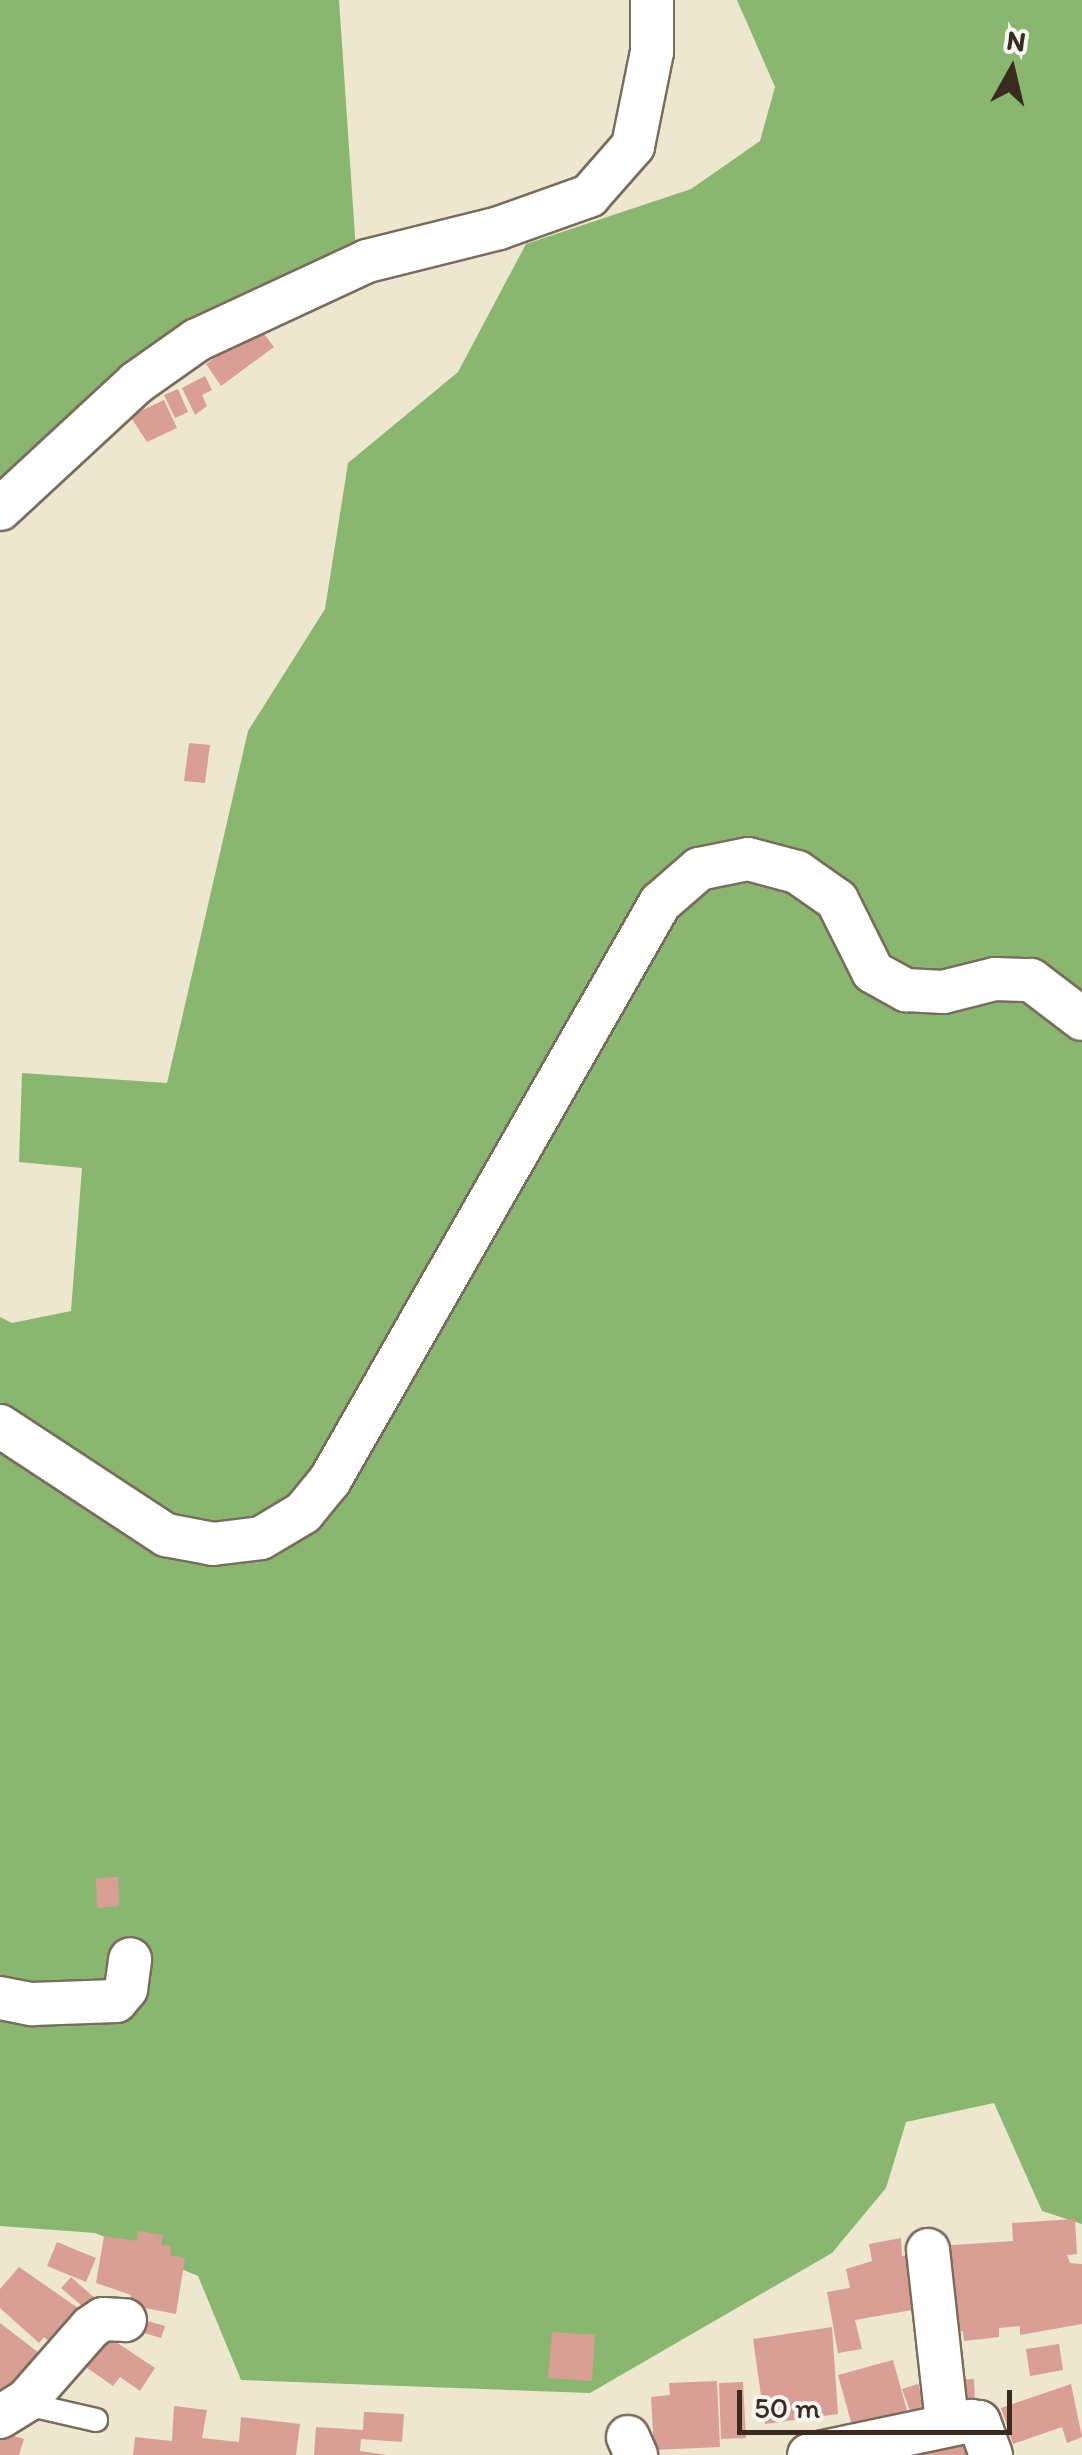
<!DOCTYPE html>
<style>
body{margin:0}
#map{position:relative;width:1082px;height:2455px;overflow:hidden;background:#eee7cf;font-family:Itim,sans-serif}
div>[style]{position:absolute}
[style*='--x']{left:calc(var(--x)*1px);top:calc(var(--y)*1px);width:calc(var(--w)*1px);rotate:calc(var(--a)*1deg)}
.forest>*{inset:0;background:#8ab770}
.building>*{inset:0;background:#d99f94}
.roads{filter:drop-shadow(2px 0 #7a6c5c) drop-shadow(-2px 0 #7a6c5c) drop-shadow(0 2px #7a6c5c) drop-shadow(0 -2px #7a6c5c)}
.service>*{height:22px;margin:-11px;padding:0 11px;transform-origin:11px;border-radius:11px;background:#fff}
.minor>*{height:42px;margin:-21px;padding:0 21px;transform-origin:21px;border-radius:21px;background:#fff}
span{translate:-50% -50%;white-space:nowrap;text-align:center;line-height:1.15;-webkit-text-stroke:9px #f6f6f2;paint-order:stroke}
.north{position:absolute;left:962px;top:20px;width:100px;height:100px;-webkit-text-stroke:8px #f6f6f2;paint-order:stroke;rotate:8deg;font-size:28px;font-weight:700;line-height:40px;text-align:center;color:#3b2a1e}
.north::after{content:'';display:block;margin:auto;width:35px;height:45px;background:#3b2a1e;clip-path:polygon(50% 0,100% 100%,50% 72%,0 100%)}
.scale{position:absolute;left:737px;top:2390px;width:275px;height:45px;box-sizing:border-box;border:5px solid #3b2a1e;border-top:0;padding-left:12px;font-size:30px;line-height:35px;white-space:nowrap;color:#3b2a1e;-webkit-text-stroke:8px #f6f6f2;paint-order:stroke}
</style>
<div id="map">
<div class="forest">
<i style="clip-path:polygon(0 0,339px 0,356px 251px,0 486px)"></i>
<i style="clip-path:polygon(737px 0,1082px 0,1082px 2224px,1042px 2211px,994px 2103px,906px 2122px,886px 2188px,832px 2253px,590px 2393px,241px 2380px,198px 2276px,95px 2233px,0 2226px,0 1317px,12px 1323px,71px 1311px,82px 1168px,19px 1162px,22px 1073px,167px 1083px,248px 731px,325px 609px,348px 463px,458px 372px,526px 244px,691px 189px,760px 141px,775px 87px)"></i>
</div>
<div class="building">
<i style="clip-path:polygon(258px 326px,274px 347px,221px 386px,206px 364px)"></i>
<i style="clip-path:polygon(205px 376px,212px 390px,202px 395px,207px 406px,195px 415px,182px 388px)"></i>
<i style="clip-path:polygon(178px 389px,188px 412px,175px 418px,164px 395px)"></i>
<i style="clip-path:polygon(164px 400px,177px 428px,147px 442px,130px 416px)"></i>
<i style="clip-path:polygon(189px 743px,210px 745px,205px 783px,184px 781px)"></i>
<i style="clip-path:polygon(118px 1877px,119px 1906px,97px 1908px,96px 1878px)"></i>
<i style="clip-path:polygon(1075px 2219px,1077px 2254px,1067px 2255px,1070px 2263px,1082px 2264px,1082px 2324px,1020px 2335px,1020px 2326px,999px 2328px,999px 2337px,964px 2341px,963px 2331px,945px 2332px,939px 2246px,1013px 2241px,1012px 2223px)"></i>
<i style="clip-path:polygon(138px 2231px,163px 2235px,161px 2245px,171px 2246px,170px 2255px,185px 2258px,176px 2314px,129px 2305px,131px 2295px,96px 2283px,104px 2236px,137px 2241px)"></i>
<i style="clip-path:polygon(901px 2238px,902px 2256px,916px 2254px,924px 2308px,855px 2320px,862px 2349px,838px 2353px,827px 2292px,850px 2288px,846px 2269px,872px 2261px,869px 2244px)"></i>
<i style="clip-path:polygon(57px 2242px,96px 2258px,86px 2282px,47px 2266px)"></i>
<i style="clip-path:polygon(19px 2267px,88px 2315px,57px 2349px,44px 2337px,39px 2343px,0 2308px,0 2289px)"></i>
<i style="clip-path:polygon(71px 2277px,97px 2300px,87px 2310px,61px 2288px)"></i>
<i style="clip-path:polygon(134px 2317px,165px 2326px,161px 2338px,130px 2329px)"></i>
<i style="clip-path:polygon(0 2323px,43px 2356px,10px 2398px,0 2390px)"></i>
<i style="clip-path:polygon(832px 2327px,838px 2414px,765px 2424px,753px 2339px)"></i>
<i style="clip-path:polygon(101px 2332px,155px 2368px,140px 2391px,120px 2377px,113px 2386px,80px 2363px)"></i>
<i style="clip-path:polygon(552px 2332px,595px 2335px,592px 2381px,548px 2378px)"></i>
<i style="clip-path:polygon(1059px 2344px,1063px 2370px,1030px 2376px,1026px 2349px)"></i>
<i style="clip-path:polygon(893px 2360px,908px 2414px,853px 2429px,838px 2375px)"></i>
<i style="clip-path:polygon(974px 2379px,975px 2400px,958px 2402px,957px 2380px)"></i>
<i style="clip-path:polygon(717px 2381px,720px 2447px,654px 2450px,651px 2397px,670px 2395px,669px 2383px)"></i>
<i style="clip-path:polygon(743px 2382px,746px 2438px,721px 2439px,719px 2383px)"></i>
<i style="clip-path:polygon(918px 2384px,927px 2411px,912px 2416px,902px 2389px)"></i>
<i style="clip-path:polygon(1071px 2384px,1082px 2437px,1067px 2443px,1062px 2427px,1013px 2444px,1001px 2408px)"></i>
<i style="clip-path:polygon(174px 2406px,207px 2410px,202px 2438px,239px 2442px,241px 2417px,300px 2424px,296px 2455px,133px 2455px,135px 2437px,172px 2441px)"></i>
<i style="clip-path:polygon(364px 2412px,404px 2414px,402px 2442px,361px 2439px,360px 2451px,387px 2455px,314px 2455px,316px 2427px,363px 2430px)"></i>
<i style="clip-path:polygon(0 2432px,24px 2439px,19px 2455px,0 2455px)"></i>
<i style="clip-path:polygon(971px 2436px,977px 2455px,912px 2455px)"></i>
</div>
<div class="roads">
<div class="service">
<i style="--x:22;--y:2403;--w:76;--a:12.9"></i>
</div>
<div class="minor">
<i style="--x:0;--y:509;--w:185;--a:-42.8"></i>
<i style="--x:136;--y:383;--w:75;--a:-35.2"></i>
<i style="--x:197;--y:340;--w:187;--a:-24.9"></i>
<i style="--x:367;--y:261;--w:136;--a:-14"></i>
<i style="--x:499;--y:228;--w:96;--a:-19.6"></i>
<i style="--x:589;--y:196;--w:67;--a:-48.7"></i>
<i style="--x:633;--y:146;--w:96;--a:-78.6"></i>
<i style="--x:652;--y:52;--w:52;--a:-90"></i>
<i style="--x:0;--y:1426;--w:199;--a:33.3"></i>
<i style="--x:166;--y:1535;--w:48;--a:10.8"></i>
<i style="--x:213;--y:1544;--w:48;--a:-7.1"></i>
<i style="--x:261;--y:1538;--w:49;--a:-30.8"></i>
<i style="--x:303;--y:1513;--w:43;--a:-50.7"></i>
<i style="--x:330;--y:1480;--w:665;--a:-60.23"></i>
<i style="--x:660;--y:903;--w:52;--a:-41.1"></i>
<i style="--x:699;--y:869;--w:50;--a:-11.5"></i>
<i style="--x:748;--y:859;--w:51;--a:14.9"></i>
<i style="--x:797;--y:872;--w:49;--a:35"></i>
<i style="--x:837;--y:900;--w:80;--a:63.4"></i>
<i style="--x:873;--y:972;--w:38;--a:29"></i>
<i style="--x:906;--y:990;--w:37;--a:3"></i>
<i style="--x:943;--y:992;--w:54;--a:-14"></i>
<i style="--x:995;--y:979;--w:36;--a:2"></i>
<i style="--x:1031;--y:980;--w:64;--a:37.4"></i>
<i style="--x:0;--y:1998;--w:33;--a:11"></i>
<i style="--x:32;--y:2004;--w:84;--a:-2"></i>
<i style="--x:116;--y:2001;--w:16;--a:-50"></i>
<i style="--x:126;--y:1989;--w:30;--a:-82"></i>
<i style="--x:928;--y:2250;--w:172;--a:83.7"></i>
<i style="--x:0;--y:2417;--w:31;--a:-32"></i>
<i style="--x:26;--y:2401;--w:98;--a:-48.7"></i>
<i style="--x:91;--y:2327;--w:14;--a:-34"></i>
<i style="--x:103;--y:2319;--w:22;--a:3"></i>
<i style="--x:628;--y:2437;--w:20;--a:66"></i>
<i style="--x:809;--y:2455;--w:166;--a:-11.9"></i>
<i style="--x:971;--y:2421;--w:8;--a:7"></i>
<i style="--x:979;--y:2422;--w:35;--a:70"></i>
</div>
</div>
<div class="north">N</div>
<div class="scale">50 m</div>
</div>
